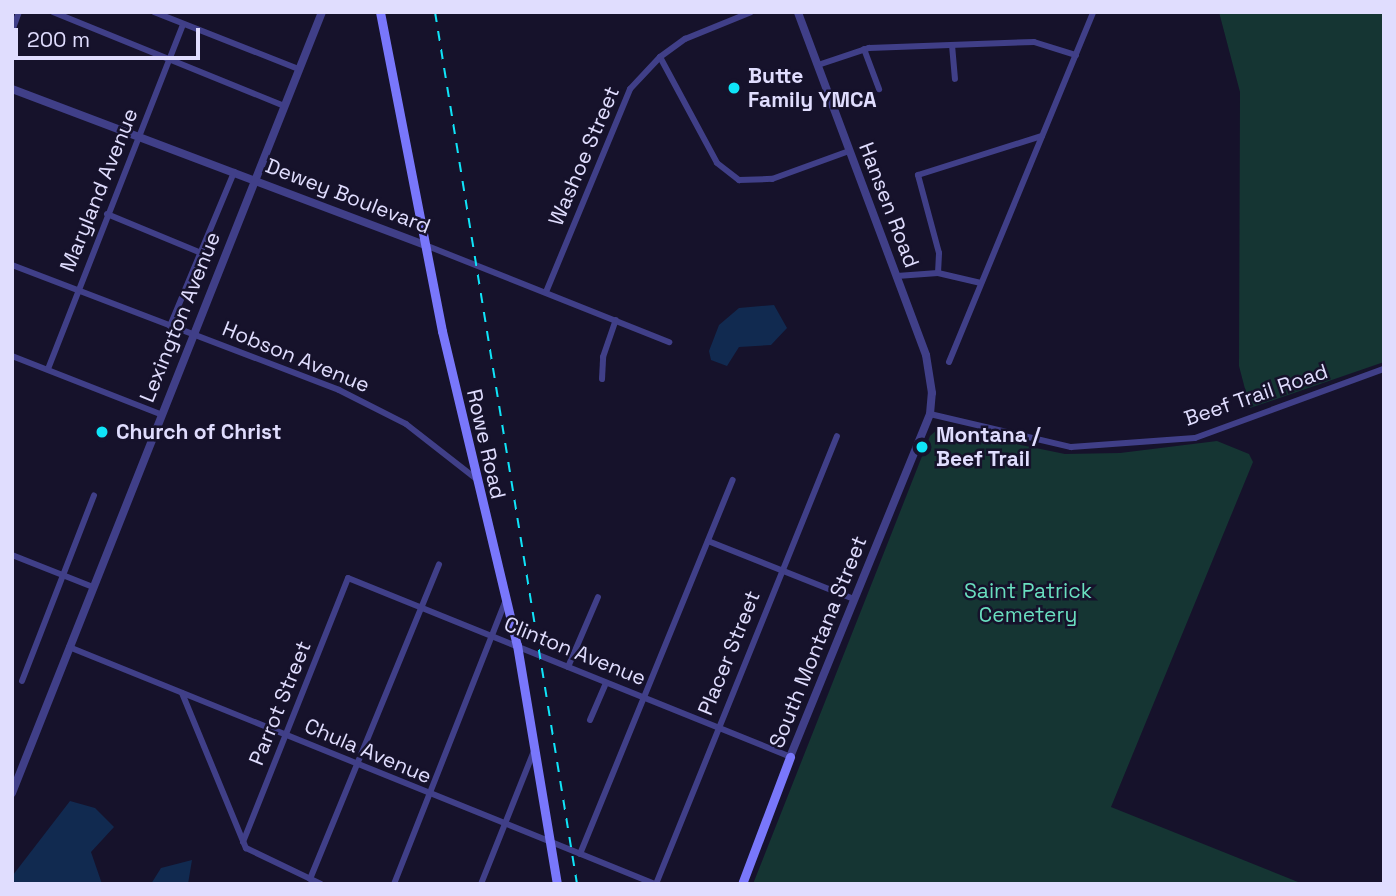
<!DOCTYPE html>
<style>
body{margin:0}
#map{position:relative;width:1396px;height:896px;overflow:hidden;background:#16122b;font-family:"Space Grotesk",sans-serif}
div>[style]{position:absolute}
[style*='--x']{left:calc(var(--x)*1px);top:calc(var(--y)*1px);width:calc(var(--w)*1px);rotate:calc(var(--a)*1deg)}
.green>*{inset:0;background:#153533}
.water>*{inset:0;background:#112a50}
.minor>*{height:6px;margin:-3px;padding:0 3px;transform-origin:3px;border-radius:3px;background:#403f88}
.tertiary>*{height:8px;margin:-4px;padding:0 4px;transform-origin:4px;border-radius:4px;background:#403f88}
.secondary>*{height:9px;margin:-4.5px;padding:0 4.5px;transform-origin:4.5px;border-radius:4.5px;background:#7977fb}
.rail>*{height:2px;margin-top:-1px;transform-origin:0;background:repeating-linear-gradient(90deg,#0fe4f8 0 10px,transparent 0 19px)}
.dots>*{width:19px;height:19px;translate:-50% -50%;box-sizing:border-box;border:4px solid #16122b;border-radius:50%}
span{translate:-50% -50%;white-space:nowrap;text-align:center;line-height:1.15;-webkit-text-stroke:5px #16122b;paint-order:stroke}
.poi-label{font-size:21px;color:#e0ddfe;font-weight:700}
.left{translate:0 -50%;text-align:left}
.street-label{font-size:21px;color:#e0ddfe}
.park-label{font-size:21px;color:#69debf}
.frame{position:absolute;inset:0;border:14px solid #e0ddfe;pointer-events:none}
.scale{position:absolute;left:14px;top:28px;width:186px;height:32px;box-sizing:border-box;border:4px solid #e0ddfe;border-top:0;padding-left:9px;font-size:21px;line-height:24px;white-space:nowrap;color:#e0ddfe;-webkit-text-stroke:5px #16122b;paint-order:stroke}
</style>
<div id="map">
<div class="green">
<i style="clip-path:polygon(1219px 12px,1384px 12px,1384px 362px,1250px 408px,1239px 366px,1240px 92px)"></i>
<i style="clip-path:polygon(939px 428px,1065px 454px,1120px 453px,1217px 441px,1249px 454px,1253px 462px,1111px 807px,1303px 884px,753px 884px,930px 436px)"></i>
</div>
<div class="water">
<i style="clip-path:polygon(774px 305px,787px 328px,771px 345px,739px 347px,727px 366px,711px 360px,709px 351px,719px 325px,739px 308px)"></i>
<i style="clip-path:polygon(70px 801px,95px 808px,114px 827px,91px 852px,102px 884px,12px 884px,13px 875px)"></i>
<i style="clip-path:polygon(192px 860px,188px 884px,151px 884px,161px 868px)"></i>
</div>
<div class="minor">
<i style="--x:53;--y:12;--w:249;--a:22.1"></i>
<i style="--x:154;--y:12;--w:156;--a:21.5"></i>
<i style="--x:12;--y:31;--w:20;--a:-70"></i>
<i style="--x:952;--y:45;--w:34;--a:85"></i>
<i style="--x:864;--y:49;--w:43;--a:69.4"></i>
<i style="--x:660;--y:57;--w:120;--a:61.7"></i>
<i style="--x:717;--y:163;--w:28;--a:38"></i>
<i style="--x:739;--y:180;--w:33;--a:-2"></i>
<i style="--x:772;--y:179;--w:82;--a:-20"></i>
<i style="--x:818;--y:65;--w:54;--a:-18.4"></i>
<i style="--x:869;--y:48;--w:165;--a:-2.1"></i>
<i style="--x:1034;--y:42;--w:44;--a:17.2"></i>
<i style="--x:107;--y:214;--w:102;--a:22.5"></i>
<i style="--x:425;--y:245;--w:263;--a:21.7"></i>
<i style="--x:12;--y:265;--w:350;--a:20.9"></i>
<i style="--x:339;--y:390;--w:75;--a:26.9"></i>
<i style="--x:406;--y:424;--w:88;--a:38"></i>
<i style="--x:938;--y:273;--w:20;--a:-87"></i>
<i style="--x:939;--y:253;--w:81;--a:-105.1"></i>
<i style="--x:918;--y:175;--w:130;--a:-17.5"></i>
<i style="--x:897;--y:276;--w:41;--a:-4.2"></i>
<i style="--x:938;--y:273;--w:44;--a:13.1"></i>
<i style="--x:546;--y:292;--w:220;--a:-67.5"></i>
<i style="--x:630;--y:89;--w:44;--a:-46.8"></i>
<i style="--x:660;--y:57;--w:31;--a:-36"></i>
<i style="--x:685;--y:39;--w:71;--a:-22.2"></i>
<i style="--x:170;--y:326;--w:167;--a:-67.4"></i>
<i style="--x:12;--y:356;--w:159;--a:21.4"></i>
<i style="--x:949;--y:362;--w:378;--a:-67.6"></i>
<i style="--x:48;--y:369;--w:370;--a:-68.6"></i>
<i style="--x:602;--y:379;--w:22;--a:-87"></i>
<i style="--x:603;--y:357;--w:39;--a:-71"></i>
<i style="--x:930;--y:414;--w:145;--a:13.2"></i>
<i style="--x:1071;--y:447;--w:124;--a:-4.2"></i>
<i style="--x:1195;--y:438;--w:201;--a:-20.1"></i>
<i style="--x:708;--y:541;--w:157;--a:21.7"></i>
<i style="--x:12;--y:555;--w:87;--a:21.6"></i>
<i style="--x:69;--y:647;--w:632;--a:22.02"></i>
<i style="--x:568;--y:667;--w:76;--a:-66.8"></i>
<i style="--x:22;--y:681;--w:199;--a:-68.8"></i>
<i style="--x:182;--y:693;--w:168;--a:67.6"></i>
<i style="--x:246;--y:848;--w:83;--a:25.6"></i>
<i style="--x:590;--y:720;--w:40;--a:-66.6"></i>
<i style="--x:243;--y:842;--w:284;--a:-68.3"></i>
<i style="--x:348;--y:578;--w:477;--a:22"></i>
<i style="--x:580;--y:854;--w:404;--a:-67.8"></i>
<i style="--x:310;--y:879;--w:340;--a:-67.7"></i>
<i style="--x:394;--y:884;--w:306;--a:-68.5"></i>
<i style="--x:481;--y:884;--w:141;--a:-68.3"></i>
<i style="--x:656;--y:884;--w:483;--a:-68"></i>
</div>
<div class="tertiary">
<i style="--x:12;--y:89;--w:441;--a:20.7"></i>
<i style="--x:790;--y:757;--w:370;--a:-67.8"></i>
<i style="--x:930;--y:414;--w:21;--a:-85"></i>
<i style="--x:932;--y:393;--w:38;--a:-99"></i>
<i style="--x:926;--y:355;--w:366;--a:-110.5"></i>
<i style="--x:12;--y:793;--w:840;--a:-68.35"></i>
</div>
<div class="secondary">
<i style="--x:380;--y:12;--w:325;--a:79"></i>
<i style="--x:442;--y:331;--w:323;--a:76.6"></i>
<i style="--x:517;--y:645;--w:242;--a:80.5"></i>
<i style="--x:742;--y:884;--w:136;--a:-69.3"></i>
</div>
<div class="rail">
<i style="--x:435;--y:12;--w:883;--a:80.75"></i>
</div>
<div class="dots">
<i style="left:734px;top:88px;background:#0fe4f8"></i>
<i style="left:102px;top:432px;background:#0fe4f8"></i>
<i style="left:922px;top:447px;background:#0fe4f8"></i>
</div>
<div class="poi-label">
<span class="left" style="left:748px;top:88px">Butte<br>Family YMCA</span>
<span class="left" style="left:116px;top:432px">Church of Christ</span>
<span class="left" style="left:936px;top:447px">Montana /<br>Beef Trail</span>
</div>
<div class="street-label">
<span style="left:584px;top:156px;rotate:-67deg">Washoe Street</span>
<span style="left:99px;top:190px;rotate:-68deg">Maryland Avenue</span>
<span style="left:348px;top:196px;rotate:21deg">Dewey Boulevard</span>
<span style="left:889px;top:205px;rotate:69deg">Hansen Road</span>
<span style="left:180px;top:317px;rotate:-68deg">Lexington Avenue</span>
<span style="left:296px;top:357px;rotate:22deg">Hobson Avenue</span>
<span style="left:1256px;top:395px;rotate:-19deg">Beef Trail Road</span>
<span style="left:486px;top:444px;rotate:77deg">Rowe Road</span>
<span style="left:818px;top:642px;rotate:-68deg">South Montana Street</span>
<span style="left:575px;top:651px;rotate:22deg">Clinton Avenue</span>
<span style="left:729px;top:653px;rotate:-68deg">Placer Street</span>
<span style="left:280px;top:703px;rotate:-68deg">Parrot Street</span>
<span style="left:368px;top:751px;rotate:23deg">Chula Avenue</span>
</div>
<div class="park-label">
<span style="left:1028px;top:603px">Saint Patrick<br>Cemetery</span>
</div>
<div class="frame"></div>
<div class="scale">200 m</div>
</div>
